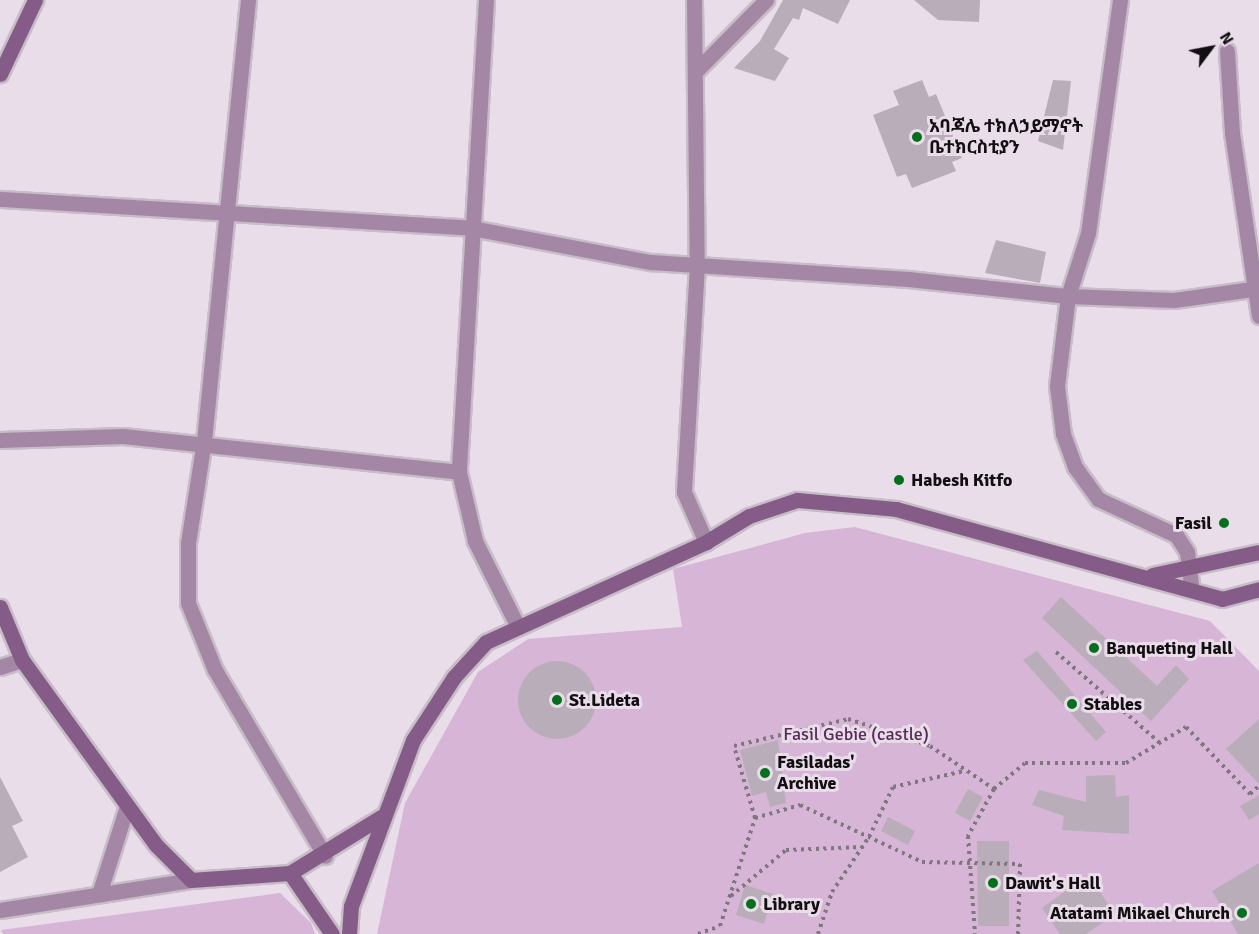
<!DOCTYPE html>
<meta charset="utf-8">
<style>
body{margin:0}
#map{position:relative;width:1259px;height:934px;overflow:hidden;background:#eaddea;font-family:Signika,"Noto Sans Ethiopic",sans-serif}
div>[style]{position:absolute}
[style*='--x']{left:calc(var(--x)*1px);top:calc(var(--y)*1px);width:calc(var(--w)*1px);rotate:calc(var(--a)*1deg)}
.green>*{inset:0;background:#d6b5d6}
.building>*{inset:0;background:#b9adba}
.round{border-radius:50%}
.path>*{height:4px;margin-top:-2px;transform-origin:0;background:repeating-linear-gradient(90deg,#7f767f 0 3px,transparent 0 7.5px)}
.roads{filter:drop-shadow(2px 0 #c7bcc7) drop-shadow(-2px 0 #c7bcc7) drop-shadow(0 2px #c7bcc7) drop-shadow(0 -2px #c7bcc7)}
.street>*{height:15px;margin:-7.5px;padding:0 7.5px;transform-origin:7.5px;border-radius:7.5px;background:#a487a5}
.secondary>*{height:15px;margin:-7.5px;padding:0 7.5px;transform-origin:7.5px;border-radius:7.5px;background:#855b87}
.dots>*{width:16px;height:16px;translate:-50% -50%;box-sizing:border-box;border:3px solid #eaddea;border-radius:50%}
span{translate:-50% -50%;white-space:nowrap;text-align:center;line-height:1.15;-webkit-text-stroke:6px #eaddea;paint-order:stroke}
.poi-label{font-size:18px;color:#120e12;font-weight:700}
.left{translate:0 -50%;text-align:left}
.right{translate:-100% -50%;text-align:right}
.park-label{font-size:18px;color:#572b59}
.north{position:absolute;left:1181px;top:18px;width:60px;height:60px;-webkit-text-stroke:4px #eaddea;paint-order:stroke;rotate:58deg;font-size:16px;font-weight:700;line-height:24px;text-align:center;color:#120e12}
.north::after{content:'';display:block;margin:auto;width:21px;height:27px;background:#120e12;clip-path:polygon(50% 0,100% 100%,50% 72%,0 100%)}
</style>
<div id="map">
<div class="green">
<i style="clip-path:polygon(855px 527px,1210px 621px,1259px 671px,1259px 934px,377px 934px,405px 803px,478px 672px,528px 639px,682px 627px,673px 569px,805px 533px)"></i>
<i style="clip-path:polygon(280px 893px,311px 923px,315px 934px,3px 934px,1px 930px)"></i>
</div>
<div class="building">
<i style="clip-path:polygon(783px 0,850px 0,838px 24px,803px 8px,799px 20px,793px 18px,774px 49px,789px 58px,775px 81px,734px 68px,760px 41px)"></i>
<i style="clip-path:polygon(914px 0,980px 0,979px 22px,938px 20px)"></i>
<i style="clip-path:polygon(922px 80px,929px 97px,936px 94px,962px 158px,952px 162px,956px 171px,912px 188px,906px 174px,897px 177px,873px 115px,899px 105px,893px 91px)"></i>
<i style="clip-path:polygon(1053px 80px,1071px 81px,1063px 150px,1038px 141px)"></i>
<i style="clip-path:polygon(996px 240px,1046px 252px,1040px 283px,985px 273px)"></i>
<i style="clip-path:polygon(1061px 597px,1157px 686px,1176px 665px,1189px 679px,1151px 721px,1042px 618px)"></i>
<i style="clip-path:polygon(1037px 651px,1106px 732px,1096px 741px,1023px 660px)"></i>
<i class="round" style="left:518px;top:661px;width:78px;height:78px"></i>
<i style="clip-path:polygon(1259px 719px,1259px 784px,1226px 749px)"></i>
<i style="clip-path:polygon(778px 740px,786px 803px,770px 807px,766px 792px,752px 796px,740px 750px)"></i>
<i style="clip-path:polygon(1115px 775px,1116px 797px,1129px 795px,1129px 834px,1062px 830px,1064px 816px,1032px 805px,1039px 790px,1086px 802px,1086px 776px)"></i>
<i style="clip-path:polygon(0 777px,23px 821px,12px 826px,28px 857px,0 872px)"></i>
<i style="clip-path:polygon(968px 789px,983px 797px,970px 821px,955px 813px)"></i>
<i style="clip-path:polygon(1259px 795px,1259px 814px,1249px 820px,1240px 806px)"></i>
<i style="clip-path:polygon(888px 817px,915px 831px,908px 845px,881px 831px)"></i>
<i style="clip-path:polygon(977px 841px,1009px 841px,1009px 926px,978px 926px)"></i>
<i style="clip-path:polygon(1259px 863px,1259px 934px,1238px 934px,1212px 891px)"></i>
<i style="clip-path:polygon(1088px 875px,1115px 914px,1086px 934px,1060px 934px,1042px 908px)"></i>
<i style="clip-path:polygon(745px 885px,773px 894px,764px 924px,736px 915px)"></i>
</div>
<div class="path">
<i style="--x:1056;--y:652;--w:140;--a:41.2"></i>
<i style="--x:994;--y:789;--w:40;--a:-40"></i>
<i style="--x:1025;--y:763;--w:101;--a:0"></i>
<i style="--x:1126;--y:763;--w:70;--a:-31"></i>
<i style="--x:1186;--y:727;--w:93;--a:46.3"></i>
<i style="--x:1250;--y:794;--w:12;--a:-42"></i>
<i style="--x:755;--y:818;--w:47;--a:-16.1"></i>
<i style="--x:800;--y:805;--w:135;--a:25"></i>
<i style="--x:922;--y:862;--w:98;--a:1.2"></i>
<i style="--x:1020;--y:864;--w:70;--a:91.6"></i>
<i style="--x:731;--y:896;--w:72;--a:-39.9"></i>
<i style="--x:786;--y:850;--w:77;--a:-2.2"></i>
<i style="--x:698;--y:934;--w:23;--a:-20"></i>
<i style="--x:720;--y:926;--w:114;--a:-72"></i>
<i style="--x:755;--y:818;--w:75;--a:-106.3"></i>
<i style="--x:734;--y:746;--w:117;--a:-13.3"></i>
<i style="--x:848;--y:719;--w:86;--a:18.2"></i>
<i style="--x:930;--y:746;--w:77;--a:33.9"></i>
<i style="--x:994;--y:789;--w:54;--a:119"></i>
<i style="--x:968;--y:836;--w:98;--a:85.9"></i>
<i style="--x:818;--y:934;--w:44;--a:-71.6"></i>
<i style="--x:832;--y:892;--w:66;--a:-56.1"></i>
<i style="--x:869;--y:837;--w:55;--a:-64.4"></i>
<i style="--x:893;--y:787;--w:73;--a:-12.7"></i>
</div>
<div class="roads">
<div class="street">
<i style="--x:248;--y:0;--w:449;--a:95.7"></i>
<i style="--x:203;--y:447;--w:97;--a:98.9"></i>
<i style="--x:188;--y:543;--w:60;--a:90"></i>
<i style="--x:188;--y:603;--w:72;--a:68.1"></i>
<i style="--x:215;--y:670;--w:216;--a:59.4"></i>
<i style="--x:486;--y:0;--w:473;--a:93.3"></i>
<i style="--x:459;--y:472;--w:71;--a:76.9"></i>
<i style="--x:475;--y:541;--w:96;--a:63.4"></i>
<i style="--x:694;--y:0;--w:265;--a:89.4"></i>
<i style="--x:697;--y:265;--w:227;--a:93.3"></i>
<i style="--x:684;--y:492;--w:55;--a:66.3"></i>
<i style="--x:1120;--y:0;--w:235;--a:97.8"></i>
<i style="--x:1088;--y:233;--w:66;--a:107.6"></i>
<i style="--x:1068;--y:296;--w:91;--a:97"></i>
<i style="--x:1057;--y:386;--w:48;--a:82.9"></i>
<i style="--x:1063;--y:434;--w:35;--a:70"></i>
<i style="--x:1075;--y:467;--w:39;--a:54"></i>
<i style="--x:1098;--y:499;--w:86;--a:24.8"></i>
<i style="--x:1176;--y:535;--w:20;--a:57"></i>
<i style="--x:1187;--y:552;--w:38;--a:83"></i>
<i style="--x:1227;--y:51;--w:82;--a:86.5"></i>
<i style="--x:1232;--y:133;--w:185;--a:81.6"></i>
<i style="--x:696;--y:71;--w:100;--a:-45.4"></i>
<i style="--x:0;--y:199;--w:473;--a:3.5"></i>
<i style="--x:472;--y:228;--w:182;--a:10.8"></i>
<i style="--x:651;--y:262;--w:258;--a:3.8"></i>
<i style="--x:908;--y:279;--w:161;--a:6.1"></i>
<i style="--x:1068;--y:296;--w:106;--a:2.2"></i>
<i style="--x:1174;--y:300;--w:86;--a:-8"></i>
<i style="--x:0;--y:440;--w:123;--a:-1.9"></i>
<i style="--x:123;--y:436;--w:338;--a:6.1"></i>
<i style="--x:0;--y:667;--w:23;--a:-18"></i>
<i style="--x:99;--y:894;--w:92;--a:-72.3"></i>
<i style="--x:0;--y:910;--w:193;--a:-8.9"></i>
</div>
<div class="secondary">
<i style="--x:0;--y:74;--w:82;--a:-64.7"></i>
<i style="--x:1152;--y:575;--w:109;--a:-12.1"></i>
<i style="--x:0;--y:607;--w:57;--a:67.5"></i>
<i style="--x:22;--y:660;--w:228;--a:54.1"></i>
<i style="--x:156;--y:845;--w:49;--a:45"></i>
<i style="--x:191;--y:880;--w:99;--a:-4"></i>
<i style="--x:290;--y:873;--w:107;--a:-31.6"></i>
<i style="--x:290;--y:873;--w:74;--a:55.5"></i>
<i style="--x:349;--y:934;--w:28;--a:-86"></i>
<i style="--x:351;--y:906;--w:177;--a:-69.5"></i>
<i style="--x:413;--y:740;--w:75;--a:-56.9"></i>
<i style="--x:454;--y:677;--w:47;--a:-47.6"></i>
<i style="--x:486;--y:642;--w:242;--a:-24.4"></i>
<i style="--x:706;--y:542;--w:50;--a:-31.2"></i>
<i style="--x:749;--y:516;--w:51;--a:-18.4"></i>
<i style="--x:797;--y:500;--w:99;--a:5.2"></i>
<i style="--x:896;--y:509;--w:338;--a:15.4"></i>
<i style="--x:1222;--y:599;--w:38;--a:-15"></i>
</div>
</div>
<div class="dots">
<i style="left:917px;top:137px;background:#056f1e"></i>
<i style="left:899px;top:480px;background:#056f1e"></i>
<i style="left:1224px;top:523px;background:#056f1e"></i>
<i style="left:1094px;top:648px;background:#056f1e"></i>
<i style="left:557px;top:700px;background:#056f1e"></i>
<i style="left:1072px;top:704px;background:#056f1e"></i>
<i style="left:765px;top:773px;background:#056f1e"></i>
<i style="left:993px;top:883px;background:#056f1e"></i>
<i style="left:751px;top:904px;background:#056f1e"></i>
<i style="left:1242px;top:913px;background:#056f1e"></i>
</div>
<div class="poi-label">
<span class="left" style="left:929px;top:137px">አባጃሌ ተክለኃይማኖት<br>ቤተክርስቲያን</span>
<span class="left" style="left:911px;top:480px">Habesh Kitfo</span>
<span class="right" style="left:1212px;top:523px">Fasil</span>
<span class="left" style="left:1106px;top:648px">Banqueting Hall</span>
<span class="left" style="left:569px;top:700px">St.Lideta</span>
<span class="left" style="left:1084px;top:704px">Stables</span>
<span class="left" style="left:777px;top:773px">Fasiladas'<br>Archive</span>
<span class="left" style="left:1005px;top:883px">Dawit's Hall</span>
<span class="left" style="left:763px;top:904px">Library</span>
<span class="right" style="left:1230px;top:913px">Atatami Mikael Church</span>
</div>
<div class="park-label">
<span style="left:856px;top:734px">Fasil Gebie (castle)</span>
</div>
<div class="north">N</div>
</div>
